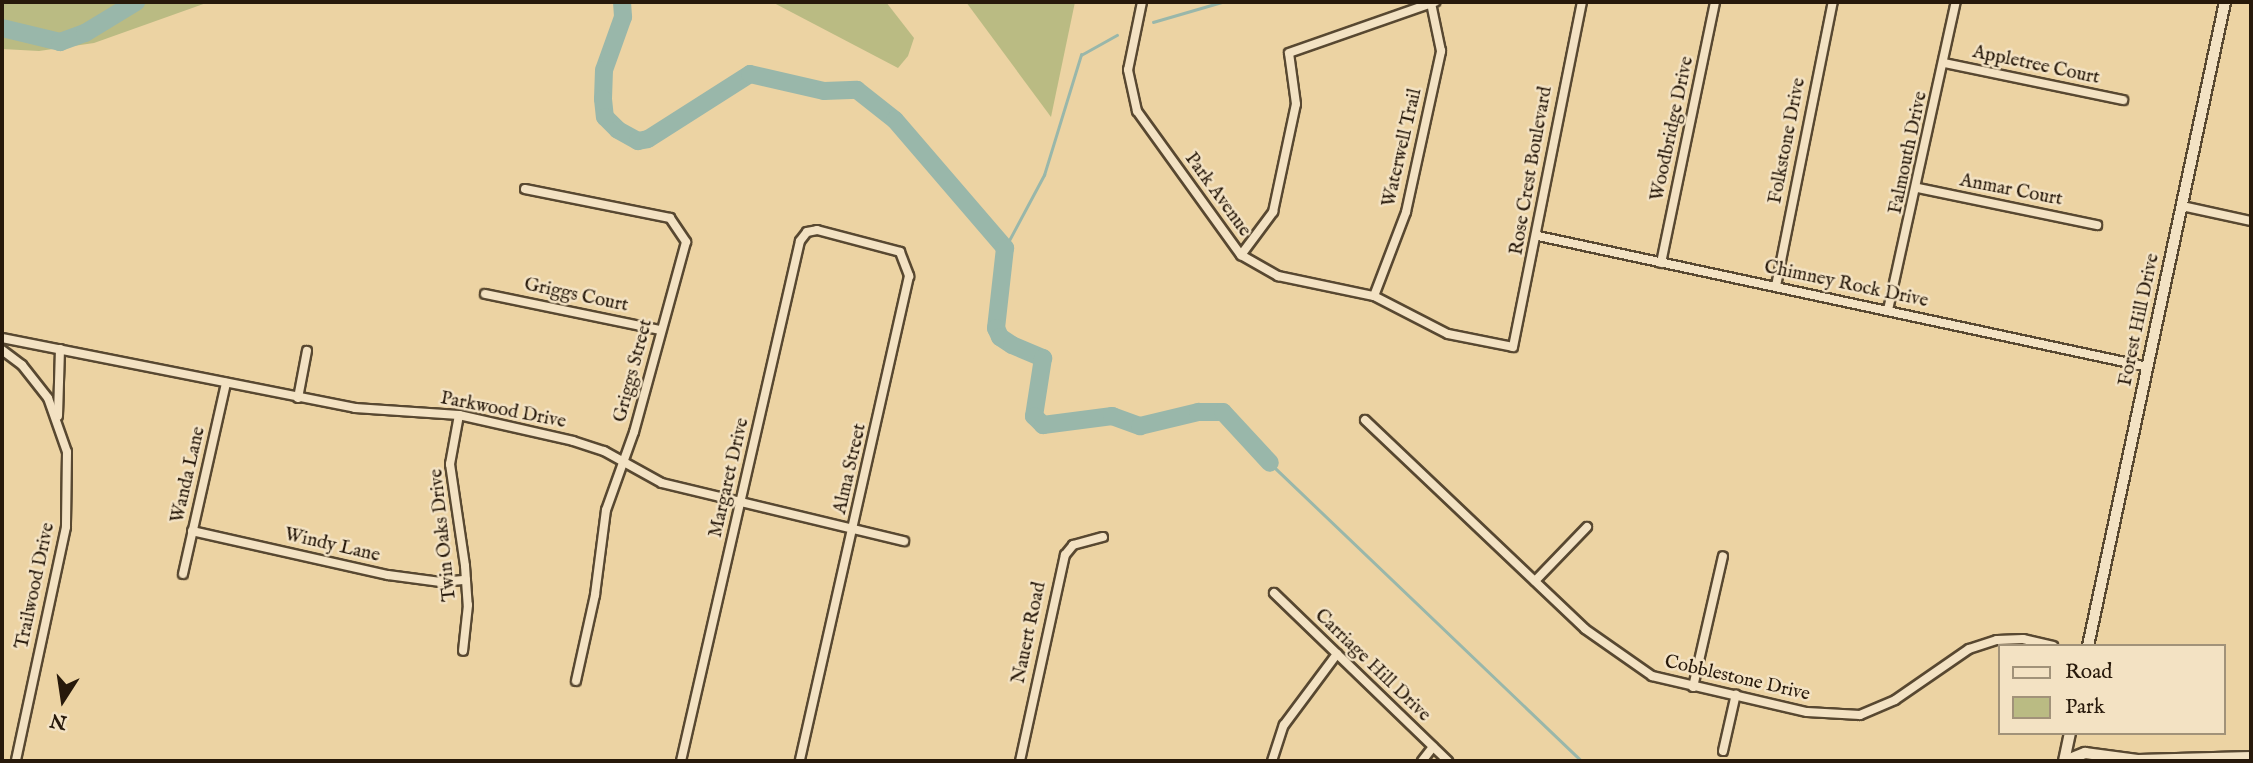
<!DOCTYPE html>
<style>
body{margin:0}
#map{position:relative;width:2253px;height:763px;overflow:hidden;background:#ecd3a3;font-family:"IM FELL English",serif}
div>[style]{position:absolute}
[style*='--x']{left:calc(var(--x)*1px);top:calc(var(--y)*1px);width:calc(var(--w)*1px);rotate:calc(var(--a)*1deg)}
.green>*{inset:0;background:#babb83}
.stream>*{height:2.5px;margin:-1.25px;padding:0 1.25px;transform-origin:1.25px;border-radius:1.25px;background:#99b7aa}
.river>*{height:18px;margin:-9px;padding:0 9px;transform-origin:9px;border-radius:9px;background:#99b7aa}
.roads{filter:drop-shadow(2px 0 #584831) drop-shadow(-2px 0 #584831) drop-shadow(0 2px #584831) drop-shadow(0 -2px #584831)}
.street>*{height:8px;margin:-4px;padding:0 4px;transform-origin:4px;border-radius:4px;background:#f3e2c3}
.secondary>*{height:10px;margin:-5px;padding:0 5px;transform-origin:5px;border-radius:5px;background:#f3e2c3}
span{translate:-50% -50%;white-space:nowrap;text-align:center;line-height:1.15;-webkit-text-stroke:5px #f3e2c3;paint-order:stroke}
.street-label{font-size:19px;color:#27190b}
.frame{position:absolute;inset:0;border:4px solid #27190b;pointer-events:none}
.legend{position:absolute;left:1998px;top:644px;width:228px;height:91px;box-sizing:border-box;background:#f3e2c3;border:2px solid #a19279;margin:0;padding:9px 12px;list-style:none;font-size:21px;color:#27190b}
.legend li{display:flex;align-items:center;gap:14px;height:35px}
.legend b{width:35px;border:2px solid #a19279}
.north{position:absolute;left:28px;top:665px;width:70px;height:70px;-webkit-text-stroke:5px #f3e2c3;paint-order:stroke;rotate:192deg;font-size:19px;font-weight:700;line-height:28px;text-align:center;color:#27190b}
.north::after{content:'';display:block;margin:auto;width:24px;height:32px;background:#27190b;clip-path:polygon(50% 0,100% 100%,50% 72%,0 100%)}
</style>
<div id="map">
<div class="green">
<i style="clip-path:polygon(2px 2px,209px 2px,94px 43px,39px 51px,2px 49px)"></i>
<i style="clip-path:polygon(772px 2px,886px 2px,914px 38px,908px 56px,898px 68px)"></i>
<i style="clip-path:polygon(966px 2px,1075px 2px,1051px 117px)"></i>
</div>
<div class="stream">
<i style="--x:1153;--y:22;--w:72;--a:-16.2"></i>
<i style="--x:1005;--y:248;--w:83;--a:-61.9"></i>
<i style="--x:1044;--y:175;--w:126;--a:-72.9"></i>
<i style="--x:1081;--y:55;--w:41;--a:-29.1"></i>
<i style="--x:1270;--y:463;--w:431;--a:43.7"></i>
</div>
<div class="river">
<i style="--x:622;--y:2;--w:15;--a:86"></i>
<i style="--x:623;--y:17;--w:56;--a:109.7"></i>
<i style="--x:604;--y:70;--w:29;--a:92"></i>
<i style="--x:603;--y:99;--w:18;--a:84"></i>
<i style="--x:605;--y:117;--w:18;--a:45"></i>
<i style="--x:618;--y:130;--w:23;--a:29"></i>
<i style="--x:638;--y:141;--w:10;--a:-11"></i>
<i style="--x:648;--y:139;--w:121;--a:-32.5"></i>
<i style="--x:750;--y:74;--w:76;--a:12.9"></i>
<i style="--x:824;--y:91;--w:33;--a:-2"></i>
<i style="--x:857;--y:90;--w:48;--a:38.3"></i>
<i style="--x:895;--y:120;--w:169;--a:49.3"></i>
<i style="--x:1005;--y:248;--w:81;--a:96.4"></i>
<i style="--x:996;--y:328;--w:10;--a:66"></i>
<i style="--x:1000;--y:337;--w:14;--a:34"></i>
<i style="--x:1012;--y:345;--w:34;--a:23"></i>
<i style="--x:1043;--y:358;--w:59;--a:98.8"></i>
<i style="--x:1034;--y:416;--w:13;--a:45"></i>
<i style="--x:1043;--y:425;--w:70;--a:-7.4"></i>
<i style="--x:1112;--y:416;--w:30;--a:20"></i>
<i style="--x:1140;--y:426;--w:60;--a:-13.6"></i>
<i style="--x:1198;--y:412;--w:25;--a:0"></i>
<i style="--x:1223;--y:412;--w:69;--a:47.3"></i>
<i style="--x:2;--y:28;--w:60;--a:13.6"></i>
<i style="--x:60;--y:42;--w:27;--a:-20"></i>
<i style="--x:85;--y:33;--w:60;--a:-31.3"></i>
</div>
<div class="roads">
<div class="street">
<i style="--x:1142;--y:2;--w:69;--a:101.6"></i>
<i style="--x:1128;--y:70;--w:42;--a:77.6"></i>
<i style="--x:1137;--y:111;--w:178;--a:54.2"></i>
<i style="--x:1241;--y:255;--w:43;--a:29.6"></i>
<i style="--x:1278;--y:276;--w:98;--a:11.8"></i>
<i style="--x:1374;--y:296;--w:83;--a:27.2"></i>
<i style="--x:1448;--y:334;--w:66;--a:11.3"></i>
<i style="--x:1513;--y:347;--w:352;--a:-78.7"></i>
<i style="--x:1944;--y:63;--w:183;--a:11.7"></i>
<i style="--x:1918;--y:188;--w:183;--a:11.7"></i>
<i style="--x:525;--y:189;--w:148;--a:11.3"></i>
<i style="--x:670;--y:218;--w:29;--a:56"></i>
<i style="--x:686;--y:242;--w:197;--a:105.3"></i>
<i style="--x:634;--y:432;--w:83;--a:109.7"></i>
<i style="--x:606;--y:510;--w:86;--a:97.4"></i>
<i style="--x:595;--y:595;--w:88;--a:102.5"></i>
<i style="--x:2182;--y:206;--w:71;--a:12.3"></i>
<i style="--x:1538;--y:236;--w:624;--a:12.12"></i>
<i style="--x:1241;--y:255;--w:54;--a:-53.3"></i>
<i style="--x:1273;--y:212;--w:110;--a:-78"></i>
<i style="--x:1296;--y:104;--w:51;--a:-97.8"></i>
<i style="--x:1289;--y:53;--w:155;--a:-19.3"></i>
<i style="--x:1661;--y:263;--w:267;--a:-78.3"></i>
<i style="--x:1776;--y:286;--w:290;--a:-78.7"></i>
<i style="--x:485;--y:294;--w:179;--a:11.6"></i>
<i style="--x:1374;--y:296;--w:90;--a:-69.1"></i>
<i style="--x:1406;--y:212;--w:165;--a:-77.7"></i>
<i style="--x:1441;--y:51;--w:49;--a:-101.8"></i>
<i style="--x:1888;--y:310;--w:315;--a:-77.6"></i>
<i style="--x:2;--y:338;--w:360;--a:11.2"></i>
<i style="--x:355;--y:408;--w:104;--a:3.9"></i>
<i style="--x:459;--y:415;--w:117;--a:12.8"></i>
<i style="--x:573;--y:441;--w:33;--a:18"></i>
<i style="--x:604;--y:451;--w:66;--a:28.9"></i>
<i style="--x:662;--y:483;--w:249;--a:13.5"></i>
<i style="--x:2;--y:350;--w:25;--a:37"></i>
<i style="--x:22;--y:365;--w:42;--a:51.8"></i>
<i style="--x:48;--y:398;--w:57;--a:70.6"></i>
<i style="--x:67;--y:452;--w:75;--a:90.8"></i>
<i style="--x:66;--y:527;--w:239;--a:102.1"></i>
<i style="--x:298;--y:398;--w:48;--a:-79.2"></i>
<i style="--x:459;--y:415;--w:50;--a:100.4"></i>
<i style="--x:450;--y:464;--w:103;--a:81.6"></i>
<i style="--x:465;--y:566;--w:39;--a:86"></i>
<i style="--x:468;--y:605;--w:46;--a:96.2"></i>
<i style="--x:58;--y:416;--w:67;--a:-88.3"></i>
<i style="--x:1365;--y:420;--w:303;--a:43.5"></i>
<i style="--x:1585;--y:629;--w:82;--a:35"></i>
<i style="--x:1652;--y:676;--w:159;--a:13.1"></i>
<i style="--x:1807;--y:712;--w:53;--a:3.2"></i>
<i style="--x:1860;--y:715;--w:38;--a:-23"></i>
<i style="--x:1895;--y:700;--w:90;--a:-34.6"></i>
<i style="--x:1969;--y:649;--w:29;--a:-18"></i>
<i style="--x:1997;--y:640;--w:26;--a:-2"></i>
<i style="--x:2023;--y:639;--w:31;--a:13"></i>
<i style="--x:192;--y:531;--w:201;--a:12.7"></i>
<i style="--x:388;--y:575;--w:53;--a:7.5"></i>
<i style="--x:441;--y:582;--w:25;--a:-5"></i>
<i style="--x:183;--y:574;--w:196;--a:-77.3"></i>
<i style="--x:1535;--y:581;--w:75;--a:-46.1"></i>
<i style="--x:1274;--y:593;--w:242;--a:44"></i>
<i style="--x:1693;--y:687;--w:134;--a:-77.1"></i>
<i style="--x:1723;--y:751;--w:58;--a:-77.2"></i>
<i style="--x:681;--y:761;--w:533;--a:-77.11"></i>
<i style="--x:800;--y:241;--w:11;--a:-52"></i>
<i style="--x:807;--y:232;--w:10;--a:-11"></i>
<i style="--x:817;--y:230;--w:86;--a:14.8"></i>
<i style="--x:900;--y:252;--w:26;--a:69"></i>
<i style="--x:909;--y:276;--w:497;--a:102.7"></i>
<i style="--x:1020;--y:761;--w:211;--a:-77.7"></i>
<i style="--x:1065;--y:555;--w:13;--a:-51"></i>
<i style="--x:1073;--y:545;--w:31;--a:-15"></i>
<i style="--x:1272;--y:761;--w:38;--a:-72"></i>
<i style="--x:1284;--y:725;--w:89;--a:-53.3"></i>
<i style="--x:1422;--y:761;--w:18;--a:-52"></i>
</div>
<div class="secondary">
<i style="--x:2088;--y:646;--w:658;--a:-77.99"></i>
<i style="--x:2064;--y:761;--w:29;--a:-78"></i>
<i style="--x:2065;--y:761;--w:22;--a:-22"></i>
<i style="--x:2085;--y:753;--w:53;--a:7.5"></i>
<i style="--x:2138;--y:760;--w:113;--a:-1.5"></i>
</div>
</div>
<div class="street-label">
<span style="left:2036px;top:66px;rotate:12deg">Appletree Court</span>
<span style="left:1673px;top:129px;rotate:-78deg">Woodbridge Drive</span>
<span style="left:1788px;top:141px;rotate:-79deg">Folkstone Drive</span>
<span style="left:1403px;top:148px;rotate:-77deg">Waterwell Trail</span>
<span style="left:1909px;top:153px;rotate:-78deg">Falmouth Drive</span>
<span style="left:1532px;top:171px;rotate:-80deg">Rose Crest Boulevard</span>
<span style="left:2011px;top:191px;rotate:11deg">Anmar Court</span>
<span style="left:1217px;top:195px;rotate:54deg">Park Avenue</span>
<span style="left:1846px;top:285px;rotate:12deg">Chimney Rock Drive</span>
<span style="left:576px;top:296px;rotate:12deg">Griggs Court</span>
<span style="left:2140px;top:320px;rotate:-78deg">Forest Hill Drive</span>
<span style="left:634px;top:371px;rotate:-75deg">Griggs Street</span>
<span style="left:503px;top:411px;rotate:11deg">Parkwood Drive</span>
<span style="left:851px;top:469px;rotate:-77deg">Alma Street</span>
<span style="left:189px;top:475px;rotate:-77deg">Wanda Lane</span>
<span style="left:730px;top:478px;rotate:-77deg">Margaret Drive</span>
<span style="left:444px;top:535px;rotate:-96deg">Twin Oaks Drive</span>
<span style="left:332px;top:546px;rotate:13deg">Windy Lane</span>
<span style="left:36px;top:586px;rotate:-78deg">Trailwood Drive</span>
<span style="left:1030px;top:633px;rotate:-78deg">Nauert Road</span>
<span style="left:1372px;top:666px;rotate:44deg">Carriage Hill Drive</span>
<span style="left:1737px;top:679px;rotate:13deg">Cobblestone Drive</span>
</div>
<div class="frame"></div>
<ul class="legend">
<li><b style="height:9px;background:#f3e2c3"></b>Road</li>
<li><b style="height:19px;background:#babb83"></b>Park</li>
</ul>
<div class="north">N</div>
</div>
